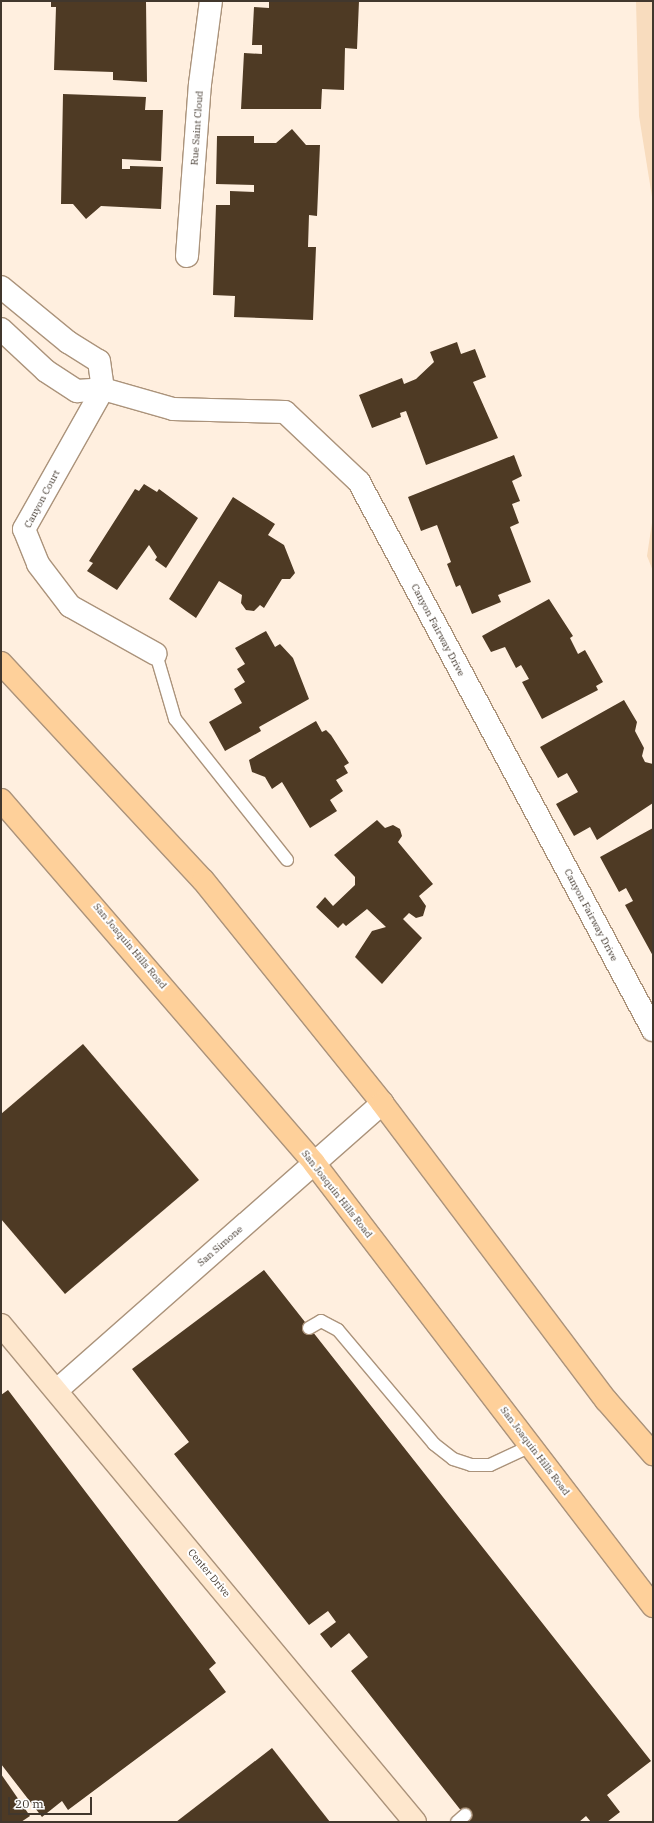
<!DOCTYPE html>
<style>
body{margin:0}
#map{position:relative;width:654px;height:1823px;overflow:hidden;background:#ffefdf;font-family:"IBM Plex Serif",serif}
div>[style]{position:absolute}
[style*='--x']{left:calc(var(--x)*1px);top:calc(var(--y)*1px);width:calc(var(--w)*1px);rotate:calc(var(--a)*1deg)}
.green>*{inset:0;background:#f8dcbe}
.building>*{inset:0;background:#4e3a24}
.roads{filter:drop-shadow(1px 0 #ab937b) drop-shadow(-1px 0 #ab937b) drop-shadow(0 1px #ab937b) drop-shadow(0 -1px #ab937b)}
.lane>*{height:12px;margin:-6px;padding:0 6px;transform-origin:6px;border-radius:6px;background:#fff}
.street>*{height:22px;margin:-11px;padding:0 11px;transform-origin:11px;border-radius:11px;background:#fff}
.secondary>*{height:22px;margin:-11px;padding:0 11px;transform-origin:11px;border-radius:11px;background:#fee7cd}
.primary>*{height:22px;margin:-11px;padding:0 11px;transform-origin:11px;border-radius:11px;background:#fed09a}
span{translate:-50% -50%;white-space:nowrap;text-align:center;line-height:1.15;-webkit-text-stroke:4px #fff;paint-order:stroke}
.street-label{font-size:10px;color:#41372d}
.frame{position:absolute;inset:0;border:2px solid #41372d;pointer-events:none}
.scale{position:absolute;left:8px;top:1797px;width:84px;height:18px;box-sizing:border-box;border:2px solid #41372d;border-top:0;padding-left:5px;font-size:12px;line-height:14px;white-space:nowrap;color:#41372d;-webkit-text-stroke:3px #fff;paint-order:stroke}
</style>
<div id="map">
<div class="green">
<i style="clip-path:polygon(636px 1px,653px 1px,653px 203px,639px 116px)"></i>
<i style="clip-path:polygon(653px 516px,653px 571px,647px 556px)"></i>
</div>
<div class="building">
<i style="clip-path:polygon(51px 1px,146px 1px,147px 82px,113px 80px,113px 72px,54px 70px,56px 7px,51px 7px)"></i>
<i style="clip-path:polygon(269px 1px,359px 1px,357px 49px,345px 48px,344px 90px,322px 89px,321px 109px,241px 109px,244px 53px,262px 54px,262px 45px,252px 45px,254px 7px,269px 8px)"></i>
<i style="clip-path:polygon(63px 94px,146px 97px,145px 110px,163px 110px,161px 161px,122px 159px,122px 169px,130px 169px,130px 166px,163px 167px,161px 209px,101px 206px,86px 219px,73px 204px,61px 204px)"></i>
<i style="clip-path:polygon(292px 129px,306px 145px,320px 145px,317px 216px,309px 215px,308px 247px,316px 247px,313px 320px,234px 317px,235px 296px,213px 295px,216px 205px,230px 205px,230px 191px,254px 192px,254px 185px,216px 184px,217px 136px,254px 136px,254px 143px,276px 143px)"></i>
<i style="clip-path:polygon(457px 342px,461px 354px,475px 349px,486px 377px,473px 382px,498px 438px,426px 465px,406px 411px,400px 413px,401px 417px,372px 428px,359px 395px,402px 378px,404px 384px,416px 379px,434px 362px,430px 352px)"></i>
<i style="clip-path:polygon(514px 455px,522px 476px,512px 481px,520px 501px,512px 504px,519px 523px,510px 527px,531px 582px,498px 595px,501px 602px,472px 614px,460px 585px,456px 587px,447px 564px,451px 562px,437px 525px,421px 531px,408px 497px)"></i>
<i style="clip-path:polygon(144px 484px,157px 492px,159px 489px,198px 518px,166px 568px,155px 560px,157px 557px,149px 545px,117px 590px,87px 571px,93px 563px,89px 561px,135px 489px,139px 491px)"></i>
<i style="clip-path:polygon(233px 497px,275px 524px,268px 535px,284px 545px,295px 573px,290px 579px,282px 579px,264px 608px,260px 605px,254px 611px,246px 610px,241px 603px,242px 595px,219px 581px,196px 618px,169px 599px)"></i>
<i style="clip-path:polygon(549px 599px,573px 636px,570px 638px,578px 654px,585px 650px,603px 682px,596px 686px,598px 690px,542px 719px,522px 682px,529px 679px,521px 665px,516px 668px,505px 647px,491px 652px,482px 636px)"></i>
<i style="clip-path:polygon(266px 631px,275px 647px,280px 644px,293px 658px,309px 699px,259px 727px,261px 731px,225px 751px,209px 722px,242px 703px,234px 689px,245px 682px,237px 669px,245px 664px,235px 648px)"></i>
<i style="clip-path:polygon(624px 700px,637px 722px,635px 731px,644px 748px,642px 756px,645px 762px,653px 764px,653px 803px,597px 840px,590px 827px,574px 836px,556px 804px,578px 792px,567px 773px,558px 778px,540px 747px)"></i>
<i style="clip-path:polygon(316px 721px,322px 732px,326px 730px,331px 735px,349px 763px,344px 766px,348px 773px,336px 780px,343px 791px,330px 800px,337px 811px,310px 828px,282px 782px,272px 789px,265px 777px,252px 772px,249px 760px)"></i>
<i style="clip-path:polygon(377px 820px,385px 828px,393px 825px,400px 829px,402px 836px,398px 842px,433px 884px,419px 896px,426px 906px,423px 916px,416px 918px,409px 913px,403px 919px,422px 938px,382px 984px,355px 957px,372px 931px,386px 927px,367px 909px,346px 926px,343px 923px,338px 928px,316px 907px,325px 897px,333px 906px,355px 885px,355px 877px,334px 855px)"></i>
<i style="clip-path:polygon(653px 828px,653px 956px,625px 905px,633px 901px,626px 888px,619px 892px,600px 857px)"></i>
<i style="clip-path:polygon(83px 1044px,199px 1180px,65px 1294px,1px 1219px,1px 1114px)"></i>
<i style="clip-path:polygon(264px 1270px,651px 1761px,607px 1795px,620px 1812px,607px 1822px,591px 1822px,586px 1816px,579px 1822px,470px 1822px,351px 1671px,368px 1657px,349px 1633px,331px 1648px,320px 1634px,336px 1622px,328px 1611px,309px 1625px,174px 1454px,189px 1442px,132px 1369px)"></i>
<i style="clip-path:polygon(8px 1390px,216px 1663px,209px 1669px,226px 1692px,68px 1810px,62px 1801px,42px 1817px,1px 1764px,1px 1395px)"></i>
<i style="clip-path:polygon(272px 1748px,330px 1822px,176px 1822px)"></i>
<i style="clip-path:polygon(1px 1774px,30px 1816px,21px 1822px,1px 1822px)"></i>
</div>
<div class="roads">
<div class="lane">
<i style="--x:156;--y:654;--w:68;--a:73.7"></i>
<i style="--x:175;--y:719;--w:180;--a:51.5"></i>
<i style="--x:309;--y:1328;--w:14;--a:-30"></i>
<i style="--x:321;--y:1321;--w:19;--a:28"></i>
<i style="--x:338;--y:1330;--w:149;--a:49.9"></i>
<i style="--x:434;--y:1444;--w:24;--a:38"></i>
<i style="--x:453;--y:1459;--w:19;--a:18"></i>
<i style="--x:471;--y:1465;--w:19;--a:0"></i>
<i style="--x:490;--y:1465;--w:45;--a:-24.9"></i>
<i style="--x:457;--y:1822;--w:11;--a:-41"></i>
</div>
<div class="street">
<i style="--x:187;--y:256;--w:172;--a:-85.7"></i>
<i style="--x:200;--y:84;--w:84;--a:-82.5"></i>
<i style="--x:1;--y:287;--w:87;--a:39.4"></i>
<i style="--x:68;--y:342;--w:36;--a:32"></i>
<i style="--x:99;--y:361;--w:28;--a:82"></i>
<i style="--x:1;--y:329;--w:62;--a:43"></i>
<i style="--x:46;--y:371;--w:37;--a:33"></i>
<i style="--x:77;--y:391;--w:26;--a:-4"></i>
<i style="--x:103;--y:389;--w:73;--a:15.9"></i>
<i style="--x:173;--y:409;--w:112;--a:1.5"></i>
<i style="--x:285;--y:412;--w:102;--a:43.4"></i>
<i style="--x:359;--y:482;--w:622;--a:61.79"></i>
<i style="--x:103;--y:389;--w:161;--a:119.4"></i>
<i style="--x:24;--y:529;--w:38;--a:68"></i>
<i style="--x:38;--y:564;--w:53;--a:52.7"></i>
<i style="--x:70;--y:606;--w:98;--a:29.2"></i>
<i style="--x:57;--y:1390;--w:434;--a:-41.4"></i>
</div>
<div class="secondary">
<i style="--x:1;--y:1325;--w:647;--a:50.21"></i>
</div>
<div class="primary">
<i style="--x:1;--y:663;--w:296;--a:47.1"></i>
<i style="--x:203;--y:880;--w:286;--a:51.2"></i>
<i style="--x:382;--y:1103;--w:372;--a:53"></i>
<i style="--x:606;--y:1400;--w:72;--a:49"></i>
<i style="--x:1;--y:800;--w:479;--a:49.2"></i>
<i style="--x:314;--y:1163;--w:558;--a:52.58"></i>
</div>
</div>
<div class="street-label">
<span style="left:197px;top:128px;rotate:-86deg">Rue Saint Cloud</span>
<span style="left:42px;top:499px;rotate:-62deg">Canyon Court</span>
<span style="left:438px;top:630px;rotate:62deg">Canyon Fairway Drive</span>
<span style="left:591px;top:915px;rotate:62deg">Canyon Fairway Drive</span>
<span style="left:130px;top:946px;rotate:50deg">San Joaquin Hills Road</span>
<span style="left:337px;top:1194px;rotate:52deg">San Joaquin Hills Road</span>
<span style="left:220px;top:1246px;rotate:-41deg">San Simone</span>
<span style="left:535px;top:1451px;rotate:53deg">San Joaquin Hills Road</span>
<span style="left:209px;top:1573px;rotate:50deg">Center Drive</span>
</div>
<div class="frame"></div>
<div class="scale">20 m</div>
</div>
